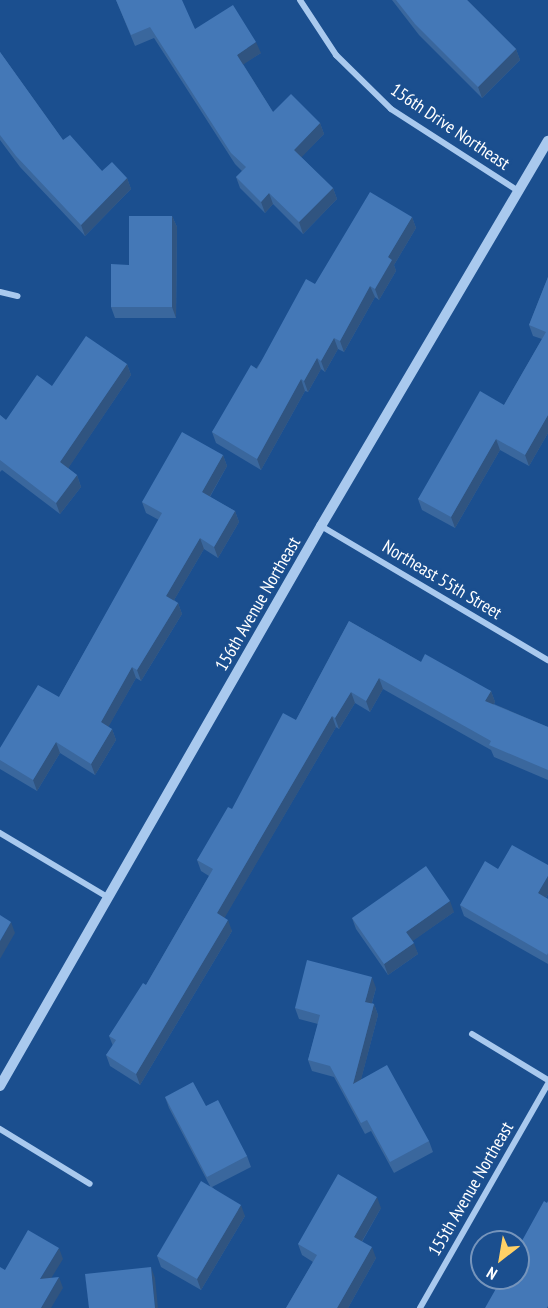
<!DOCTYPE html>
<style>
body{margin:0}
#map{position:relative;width:548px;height:1308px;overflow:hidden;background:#1b4f8f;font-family:"PT Sans Narrow",sans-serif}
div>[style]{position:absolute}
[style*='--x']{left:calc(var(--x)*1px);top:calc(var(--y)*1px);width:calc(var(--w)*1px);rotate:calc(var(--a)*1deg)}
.minor>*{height:6px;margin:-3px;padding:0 3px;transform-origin:3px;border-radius:3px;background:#a9c9ee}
.tertiary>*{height:10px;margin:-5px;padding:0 5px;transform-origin:5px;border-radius:5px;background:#a9c9ee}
.wall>*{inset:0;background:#3a679d}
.shaded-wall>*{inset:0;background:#305480}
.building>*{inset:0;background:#4478b7}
span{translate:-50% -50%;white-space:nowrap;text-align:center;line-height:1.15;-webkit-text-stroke:5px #1b4f8f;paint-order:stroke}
.street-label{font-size:18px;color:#fff}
.north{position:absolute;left:470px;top:1230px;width:60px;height:60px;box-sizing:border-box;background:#1b4f8f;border:2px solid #7695bc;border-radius:50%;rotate:211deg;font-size:16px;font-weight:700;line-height:24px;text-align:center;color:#fff}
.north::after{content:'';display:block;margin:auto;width:21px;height:27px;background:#ffd166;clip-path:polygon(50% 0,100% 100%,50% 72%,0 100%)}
</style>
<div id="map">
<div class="minor">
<i style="--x:300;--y:0;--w:66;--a:56.8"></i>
<i style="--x:336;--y:55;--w:77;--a:44.5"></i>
<i style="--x:391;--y:109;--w:151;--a:32.8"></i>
<i style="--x:0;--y:292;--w:18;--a:13"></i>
<i style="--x:321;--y:526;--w:264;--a:30.6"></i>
<i style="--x:0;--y:833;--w:127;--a:30.8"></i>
<i style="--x:472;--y:1034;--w:89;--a:31.2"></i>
<i style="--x:0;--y:1129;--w:105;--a:31.4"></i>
<i style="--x:420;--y:1308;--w:258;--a:-60.3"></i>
</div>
<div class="tertiary">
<i style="--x:0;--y:1086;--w:645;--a:-60.18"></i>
<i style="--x:321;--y:526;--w:447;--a:-59.5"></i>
</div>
<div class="wall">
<i style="clip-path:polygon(116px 0,261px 53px,243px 64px,273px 112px,320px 123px,324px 134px,301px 157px,333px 188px,337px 199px,303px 234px,273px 204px,265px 213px,240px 188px,236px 177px,242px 171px,235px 164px,154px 38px,135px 46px)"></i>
<i style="clip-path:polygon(392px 0,467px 0,516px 49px,520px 60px,482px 98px,419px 35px)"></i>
<i style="clip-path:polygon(0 52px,63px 140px,102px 171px,127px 178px,131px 189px,85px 236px,20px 167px,0 140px)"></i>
<i style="clip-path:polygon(172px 216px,177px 227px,176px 318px,115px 318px,111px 307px,129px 265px)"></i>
<i style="clip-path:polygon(412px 217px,416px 228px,394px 265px,396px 271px,379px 300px,375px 297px,344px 352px,338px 349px,325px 372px,321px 369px,308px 392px,305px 391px,261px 470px,216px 443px,212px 432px,315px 284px)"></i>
<i style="clip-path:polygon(548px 277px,548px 433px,529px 466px,500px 450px,455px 528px,422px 510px,418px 499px,504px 405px,542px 339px,533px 336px,529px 325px)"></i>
<i style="clip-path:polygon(127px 364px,131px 375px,68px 468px,77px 475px,81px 487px,60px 514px,2px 470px,0 472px,0 415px,6px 420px,52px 386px)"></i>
<i style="clip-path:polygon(223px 455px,227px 466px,210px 497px,235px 511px,239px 522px,218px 558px,204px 549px,174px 600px,178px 603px,182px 614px,141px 681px,136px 678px,108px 727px,112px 729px,116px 740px,95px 775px,60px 753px,37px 791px,0 769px,0 748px,59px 697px,159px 520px,146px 513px,142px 502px)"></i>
<i style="clip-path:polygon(349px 621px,421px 662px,491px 691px,495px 702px,494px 704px,548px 727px,548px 780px,494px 757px,491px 750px,383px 689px,370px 712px,355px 703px,339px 729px,336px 727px,224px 918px,232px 931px,140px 1085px,110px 1066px,106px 1055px,113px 1046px,109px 1036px,146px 985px,209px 876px,201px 871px,197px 860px,296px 720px)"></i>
<i style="clip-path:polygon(498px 869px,548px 894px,546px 898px,548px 899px,548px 964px,464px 916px,460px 905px)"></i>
<i style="clip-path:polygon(454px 912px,412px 941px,418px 954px,388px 975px,356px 929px,352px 918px)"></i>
<i style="clip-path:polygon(376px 988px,372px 1003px,374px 1004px,378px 1015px,361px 1079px,429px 1141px,433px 1152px,394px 1173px,371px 1131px,365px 1134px,334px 1077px,312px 1071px,308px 1060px,318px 1024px,299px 1019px,295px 1008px)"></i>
<i style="clip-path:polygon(165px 1097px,206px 1106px,247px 1156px,251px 1167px,212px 1187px,245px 1216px,201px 1290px,161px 1267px,157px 1256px,210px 1186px,169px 1108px)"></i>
<i style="clip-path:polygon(381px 1208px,362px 1242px,376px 1258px,348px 1308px,286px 1308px,313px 1262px,302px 1255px,298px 1244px)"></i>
</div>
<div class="shaded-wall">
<i style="clip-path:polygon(256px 42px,261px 53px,241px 66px,237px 55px)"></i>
<i style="clip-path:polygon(516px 49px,520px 60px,482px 98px,478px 87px)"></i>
<i style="clip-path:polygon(320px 123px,324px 134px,298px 161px,294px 150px)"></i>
<i style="clip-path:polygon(127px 178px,131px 189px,85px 236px,81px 225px)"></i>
<i style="clip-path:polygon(333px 188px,337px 199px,303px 234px,299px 222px)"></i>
<i style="clip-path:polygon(269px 193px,273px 204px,265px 213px,261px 202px)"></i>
<i style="clip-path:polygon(172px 216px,177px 227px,176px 318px,172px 307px)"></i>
<i style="clip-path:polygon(412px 217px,416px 228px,394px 265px,396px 271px,379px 300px,375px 289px,388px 257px)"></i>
<i style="clip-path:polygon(370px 286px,375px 297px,344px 352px,340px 341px)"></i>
<i style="clip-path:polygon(334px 338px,338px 349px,325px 372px,321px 361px)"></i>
<i style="clip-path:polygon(317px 358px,321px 369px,308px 392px,304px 381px)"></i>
<i style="clip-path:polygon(127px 364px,131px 375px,65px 473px,60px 462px)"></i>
<i style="clip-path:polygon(301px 379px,305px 391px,261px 470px,257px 459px)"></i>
<i style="clip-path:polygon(548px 415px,548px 433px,529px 466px,525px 455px)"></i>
<i style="clip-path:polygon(496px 439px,500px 450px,455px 528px,451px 517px)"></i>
<i style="clip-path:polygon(223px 455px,227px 466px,206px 503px,202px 492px)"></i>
<i style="clip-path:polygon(77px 475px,81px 487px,60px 514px,56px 503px)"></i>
<i style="clip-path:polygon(235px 511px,239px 522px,218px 558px,214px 547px)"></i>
<i style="clip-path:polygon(200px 538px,204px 549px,170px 607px,166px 596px)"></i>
<i style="clip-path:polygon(178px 603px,182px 614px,141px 681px,137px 670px)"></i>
<i style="clip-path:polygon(132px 667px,136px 678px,105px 733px,101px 722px)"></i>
<i style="clip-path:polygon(379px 678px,383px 689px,370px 712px,366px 701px)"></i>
<i style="clip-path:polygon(491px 691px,495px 702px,489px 712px,485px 701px)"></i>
<i style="clip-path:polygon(351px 692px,355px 703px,339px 729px,335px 718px)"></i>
<i style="clip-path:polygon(332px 716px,336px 727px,221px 924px,217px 913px)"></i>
<i style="clip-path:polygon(112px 729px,116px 740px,95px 775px,91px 764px)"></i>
<i style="clip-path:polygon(56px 742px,60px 753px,37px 791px,33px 780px)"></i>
<i style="clip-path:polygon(548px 876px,548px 894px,542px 904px,538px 893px)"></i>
<i style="clip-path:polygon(450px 901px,454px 912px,410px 943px,406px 932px)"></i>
<i style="clip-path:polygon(228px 920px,232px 931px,140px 1085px,136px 1074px)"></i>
<i style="clip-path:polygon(11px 922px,15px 933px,0 959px,0 941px)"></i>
<i style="clip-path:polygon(414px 943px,418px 954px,388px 975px,384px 964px)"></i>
<i style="clip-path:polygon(372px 977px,376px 988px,369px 1013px,365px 1002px)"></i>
<i style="clip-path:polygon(374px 1004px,378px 1015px,357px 1095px,353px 1084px)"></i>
<i style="clip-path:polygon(377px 1197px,381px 1208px,358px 1248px,354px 1237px)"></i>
<i style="clip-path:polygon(241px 1205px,245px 1216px,201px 1290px,197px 1279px)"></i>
<i style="clip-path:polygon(372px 1247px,376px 1258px,348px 1308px,337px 1308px)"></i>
<i style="clip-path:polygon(59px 1248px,63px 1259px,44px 1290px,40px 1279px)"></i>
<i style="clip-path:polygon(151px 1267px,155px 1278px,158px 1308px,155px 1308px)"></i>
<i style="clip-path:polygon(59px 1277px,63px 1288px,51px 1308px,41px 1308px)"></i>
</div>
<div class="building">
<i style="clip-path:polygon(116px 0,182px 0,195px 29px,233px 5px,256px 42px,237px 55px,273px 112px,291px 94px,320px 123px,294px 150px,333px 188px,299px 222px,269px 193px,261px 202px,236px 177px,246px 167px,231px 153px,150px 27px,131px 35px)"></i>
<i style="clip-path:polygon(396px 0,467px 0,516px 49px,478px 87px,415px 24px)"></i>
<i style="clip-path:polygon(0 52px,63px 140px,70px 135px,102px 171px,112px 162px,127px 178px,81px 225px,16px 156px,0 135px)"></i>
<i style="clip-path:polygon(370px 192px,412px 217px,388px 257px,392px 260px,375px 289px,370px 286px,340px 341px,334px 338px,321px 361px,317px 358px,304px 381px,301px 379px,257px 459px,212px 432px,251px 365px,257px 369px,306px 279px,315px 284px)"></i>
<i style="clip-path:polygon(129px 216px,172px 216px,172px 307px,111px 307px,111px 264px,129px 265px)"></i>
<i style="clip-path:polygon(548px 277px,548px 415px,525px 455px,496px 439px,451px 517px,418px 499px,480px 391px,504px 405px,546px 332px,529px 325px)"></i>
<i style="clip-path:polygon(86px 336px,127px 364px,60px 462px,77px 475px,56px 503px,0 460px,0 415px,6px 420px,37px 375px,52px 386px)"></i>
<i style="clip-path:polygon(182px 432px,223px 455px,202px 492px,235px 511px,214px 547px,200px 538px,166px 596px,178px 603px,137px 670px,132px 667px,101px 722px,112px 729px,91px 764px,56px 742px,33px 780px,0 760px,0 748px,38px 685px,59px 697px,162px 513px,142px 502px)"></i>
<i style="clip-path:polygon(349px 621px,421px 662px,425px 654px,491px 691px,485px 701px,548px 727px,548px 770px,489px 745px,491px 741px,379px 678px,366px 701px,351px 692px,335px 718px,332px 716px,217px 913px,228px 920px,136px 1074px,106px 1055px,116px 1040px,109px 1036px,143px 983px,146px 985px,213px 869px,197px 860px,228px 807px,232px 809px,283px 713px,296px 720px)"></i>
<i style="clip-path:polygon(512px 845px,548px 865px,548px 876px,538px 893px,548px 899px,548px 953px,547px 955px,460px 905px,485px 861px,498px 869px)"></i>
<i style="clip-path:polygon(426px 866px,450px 901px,406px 932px,414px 943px,384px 964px,352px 918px)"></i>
<i style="clip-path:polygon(0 915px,11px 922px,0 941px)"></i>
<i style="clip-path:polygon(307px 960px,372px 977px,365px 1002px,374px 1004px,353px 1084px,387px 1065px,429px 1141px,390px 1162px,367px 1120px,361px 1123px,330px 1066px,308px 1060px,320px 1015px,295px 1008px)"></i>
<i style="clip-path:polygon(193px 1082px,206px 1106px,218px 1100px,247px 1156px,207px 1177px,165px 1097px)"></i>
<i style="clip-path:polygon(338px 1174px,377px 1197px,354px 1237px,372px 1247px,337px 1308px,286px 1308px,317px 1255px,298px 1244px)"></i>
<i style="clip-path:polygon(201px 1181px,241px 1205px,197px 1279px,157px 1256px)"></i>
<i style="clip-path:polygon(544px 1201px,547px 1203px,548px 1201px,548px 1306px,547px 1308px,485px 1308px,502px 1278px,518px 1278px,518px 1248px)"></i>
<i style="clip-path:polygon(28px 1230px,59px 1248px,40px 1279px,59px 1277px,41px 1308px,0 1308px,0 1267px,5px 1270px)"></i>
<i style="clip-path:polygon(151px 1267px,155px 1308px,89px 1308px,85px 1274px)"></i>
</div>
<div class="street-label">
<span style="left:450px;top:127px;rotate:34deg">156th Drive Northeast</span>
<span style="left:442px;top:580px;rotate:31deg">Northeast 55th Street</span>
<span style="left:258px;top:604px;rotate:-60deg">156th Avenue Northeast</span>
<span style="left:471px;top:1189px;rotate:-60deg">155th Avenue Northeast</span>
</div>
<div class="north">N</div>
</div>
